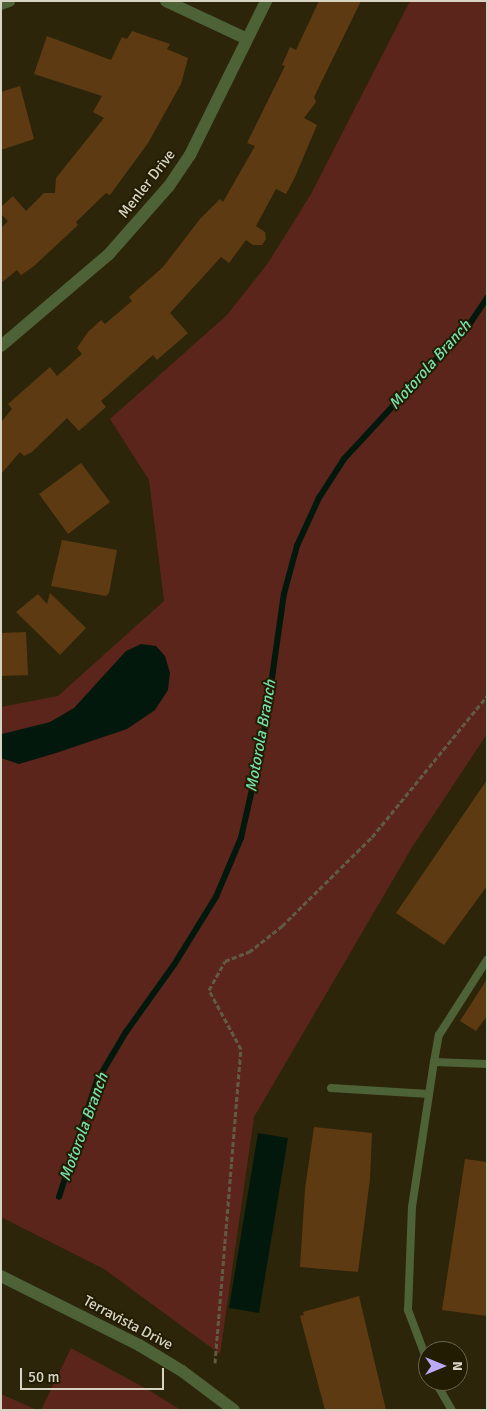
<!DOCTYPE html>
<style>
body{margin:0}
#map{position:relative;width:488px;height:1411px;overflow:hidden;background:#2c2509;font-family:Signika,sans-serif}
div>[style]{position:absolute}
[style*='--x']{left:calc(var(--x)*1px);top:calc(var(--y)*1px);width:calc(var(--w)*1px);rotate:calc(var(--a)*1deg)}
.green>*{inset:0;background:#5c251c}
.water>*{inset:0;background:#02180d}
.stream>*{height:5.5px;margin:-2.75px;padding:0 2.75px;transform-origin:2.75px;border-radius:2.75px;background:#02180d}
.building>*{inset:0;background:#5e3a12}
.path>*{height:3px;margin-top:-1.5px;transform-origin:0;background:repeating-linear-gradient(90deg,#615b43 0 5px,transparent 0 7.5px)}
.service>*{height:8px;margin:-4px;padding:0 4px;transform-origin:4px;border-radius:4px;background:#4e6237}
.minor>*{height:12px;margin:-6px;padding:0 6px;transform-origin:6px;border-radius:6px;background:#4e6237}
span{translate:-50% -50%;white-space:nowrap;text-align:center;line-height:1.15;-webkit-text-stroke:4px #221c02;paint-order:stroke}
.street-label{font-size:15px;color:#d8d4c4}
.water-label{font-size:16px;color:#76dfad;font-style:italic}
.frame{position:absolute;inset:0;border:2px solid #d8d4c4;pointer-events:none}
.north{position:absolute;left:418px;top:1341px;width:50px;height:50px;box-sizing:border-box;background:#221c02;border:1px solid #6b6650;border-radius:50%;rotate:90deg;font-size:14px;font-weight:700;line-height:20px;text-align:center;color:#d8d4c4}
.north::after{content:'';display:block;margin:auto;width:18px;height:22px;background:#bcaaf6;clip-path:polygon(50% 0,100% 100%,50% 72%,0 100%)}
.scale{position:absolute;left:20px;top:1368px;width:144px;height:22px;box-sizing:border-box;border:2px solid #d8d4c4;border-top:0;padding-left:6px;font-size:15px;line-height:18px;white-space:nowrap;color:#d8d4c4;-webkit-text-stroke:4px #221c02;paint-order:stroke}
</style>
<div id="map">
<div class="green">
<i style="clip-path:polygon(410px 1px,487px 1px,487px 734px,411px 849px,254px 1117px,220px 1354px,104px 1269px,1px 1217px,1px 707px,58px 696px,164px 601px,149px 480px,110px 419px,227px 315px,268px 263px,311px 194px)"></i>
<i style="clip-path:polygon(71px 1348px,145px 1388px,181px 1410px,41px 1410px)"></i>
<i style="clip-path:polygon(1px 1394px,37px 1410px,1px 1410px)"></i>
</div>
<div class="water">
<i style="clip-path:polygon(141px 644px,156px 646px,165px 656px,170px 673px,168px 690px,155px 710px,127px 729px,56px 753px,19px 764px,1px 758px,2px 734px,50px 722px,74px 708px,126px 651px)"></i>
<i style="clip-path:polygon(258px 1133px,288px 1138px,259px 1313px,229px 1308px)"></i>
</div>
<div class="stream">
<i style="--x:59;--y:1197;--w:122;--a:-71.9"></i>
<i style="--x:97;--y:1081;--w:57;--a:-59.4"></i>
<i style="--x:126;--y:1032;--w:82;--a:-54.4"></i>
<i style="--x:174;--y:965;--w:80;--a:-58.3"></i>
<i style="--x:216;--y:897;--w:64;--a:-67"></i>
<i style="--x:241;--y:838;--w:99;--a:-77.2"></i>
<i style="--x:263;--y:741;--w:148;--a:-81.9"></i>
<i style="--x:284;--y:594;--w:50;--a:-74.8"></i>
<i style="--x:297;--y:546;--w:53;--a:-65.4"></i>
<i style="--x:319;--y:498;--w:46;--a:-57.3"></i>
<i style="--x:344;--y:459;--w:187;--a:-47.2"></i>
<i style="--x:471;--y:322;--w:29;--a:-56"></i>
</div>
<div class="building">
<i style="clip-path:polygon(319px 1px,361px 1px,314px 97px,316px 102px,304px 118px,317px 125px,295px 177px,286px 194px,276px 189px,256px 226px,265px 232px,266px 239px,262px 245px,253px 245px,246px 240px,229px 263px,221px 257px,170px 313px,188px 333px,157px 360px,153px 355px,101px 401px,106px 407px,79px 431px,67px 418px,32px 452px,24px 456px,20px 452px,1px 474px,1px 422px,12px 409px,8px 404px,50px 367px,57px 376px,82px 354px,77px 348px,88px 332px,101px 320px,105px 324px,132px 301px,129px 297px,163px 267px,200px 219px,220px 199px,223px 202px,255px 146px,247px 143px,285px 66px,282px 65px,290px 47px,296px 50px)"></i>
<i style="clip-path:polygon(132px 31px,170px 44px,167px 49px,188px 58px,181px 84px,148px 143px,110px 195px,106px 193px,76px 222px,78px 225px,34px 266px,21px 275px,17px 270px,1px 283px,1px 228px,8px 221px,1px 214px,1px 207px,13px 196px,26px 211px,44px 193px,55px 193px,56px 178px,104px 118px,93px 112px,102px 96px,34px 74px,47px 36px,111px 60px,122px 37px,127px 39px)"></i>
<i style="clip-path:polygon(20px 86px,34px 139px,1px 150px,1px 92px)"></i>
<i style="clip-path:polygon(81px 463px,110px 502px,68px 534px,39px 494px)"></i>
<i style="clip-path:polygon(62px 540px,117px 550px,109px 593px,106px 596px,51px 586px)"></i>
<i style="clip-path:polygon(50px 593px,86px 628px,60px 655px,16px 612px,38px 594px,47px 604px)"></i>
<i style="clip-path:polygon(26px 632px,28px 675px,1px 676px,1px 633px)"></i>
<i style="clip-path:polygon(487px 780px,487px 886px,444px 945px,396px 913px)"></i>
<i style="clip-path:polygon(487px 979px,487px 1016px,476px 1031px,460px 1021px)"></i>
<i style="clip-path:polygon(314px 1127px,372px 1133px,370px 1179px,358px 1272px,300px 1267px,305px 1189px)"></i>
<i style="clip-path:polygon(465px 1159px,487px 1162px,487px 1316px,442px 1310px)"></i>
<i style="clip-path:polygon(359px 1296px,386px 1410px,325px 1410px,300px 1316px,304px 1315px,303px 1312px)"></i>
</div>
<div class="path">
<i style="--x:215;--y:1363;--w:315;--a:-85.3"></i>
<i style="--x:241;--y:1049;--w:67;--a:-118.5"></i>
<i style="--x:209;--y:990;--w:33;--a:-61"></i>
<i style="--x:225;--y:961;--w:26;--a:-21"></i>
<i style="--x:249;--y:952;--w:42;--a:-38.2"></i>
<i style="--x:282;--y:926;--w:127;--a:-44.7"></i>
<i style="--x:372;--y:837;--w:182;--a:-50.8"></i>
</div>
<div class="service">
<i style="--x:434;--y:1062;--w:27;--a:-80"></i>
<i style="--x:439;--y:1035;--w:89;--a:-57.4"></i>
<i style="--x:331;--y:1088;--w:98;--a:3.5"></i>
<i style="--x:428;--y:1363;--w:57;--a:-110.7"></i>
<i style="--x:408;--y:1310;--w:103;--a:-87.8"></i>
<i style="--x:412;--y:1207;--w:147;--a:-81.4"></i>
<i style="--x:434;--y:1062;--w:53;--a:2.2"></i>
<i style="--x:435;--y:1381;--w:34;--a:60"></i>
</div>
<div class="minor">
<i style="--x:166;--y:1;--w:89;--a:25.1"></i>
<i style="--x:1;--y:4;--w:9;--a:-21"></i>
<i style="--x:1;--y:346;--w:142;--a:-40.4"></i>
<i style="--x:109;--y:254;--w:91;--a:-48.6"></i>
<i style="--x:169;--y:186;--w:37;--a:-56"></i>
<i style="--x:190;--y:155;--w:172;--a:-63.7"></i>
<i style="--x:1;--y:1276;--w:154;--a:26.6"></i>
<i style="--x:139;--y:1345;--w:50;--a:31.2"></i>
<i style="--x:182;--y:1371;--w:65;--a:36.9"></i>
</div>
<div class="street-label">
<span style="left:147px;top:184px;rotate:-52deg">Menler Drive</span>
<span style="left:128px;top:1323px;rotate:28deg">Terravista Drive</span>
</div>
<div class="water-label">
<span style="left:430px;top:365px;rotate:-48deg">Motorola Branch</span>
<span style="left:261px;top:736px;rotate:-80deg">Motorola Branch</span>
<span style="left:84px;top:1127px;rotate:-70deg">Motorola Branch</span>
</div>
<div class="frame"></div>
<div class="north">N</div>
<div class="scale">50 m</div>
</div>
